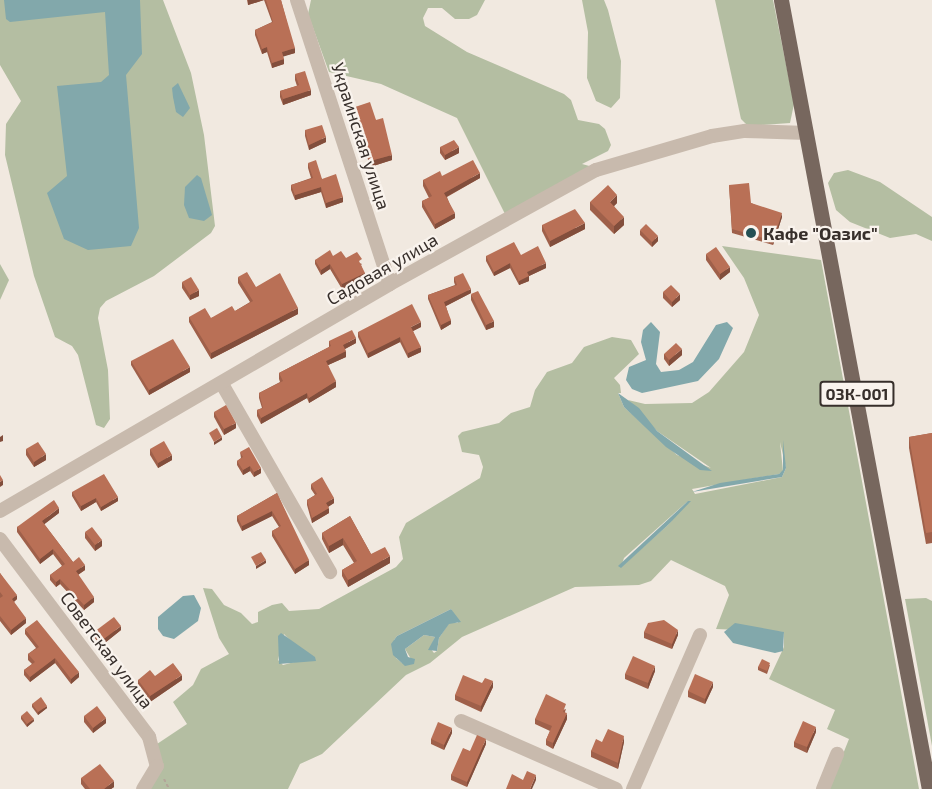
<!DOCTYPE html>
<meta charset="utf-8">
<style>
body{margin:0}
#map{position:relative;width:932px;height:789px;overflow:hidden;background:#f1e9e0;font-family:"Exo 2",sans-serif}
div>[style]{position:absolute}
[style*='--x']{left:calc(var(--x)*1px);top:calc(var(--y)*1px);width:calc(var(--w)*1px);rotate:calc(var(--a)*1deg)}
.green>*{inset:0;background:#b4bea2}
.water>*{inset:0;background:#82a8ab}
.path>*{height:2px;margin-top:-1px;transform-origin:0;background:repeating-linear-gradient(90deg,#b3a498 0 3px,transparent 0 6px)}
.minor>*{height:14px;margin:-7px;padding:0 7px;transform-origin:7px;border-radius:7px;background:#c8baad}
.major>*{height:15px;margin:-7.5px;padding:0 7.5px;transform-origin:7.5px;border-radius:7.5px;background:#77675e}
.wall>*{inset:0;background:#9f604a}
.shaded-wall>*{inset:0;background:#824e3c}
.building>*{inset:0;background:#b97056}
.dots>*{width:16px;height:16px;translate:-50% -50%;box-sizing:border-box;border:3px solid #f9f3ed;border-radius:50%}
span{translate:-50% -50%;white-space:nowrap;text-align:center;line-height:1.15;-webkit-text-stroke:4.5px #f9f3ed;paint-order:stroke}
.shield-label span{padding:2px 4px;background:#f9f3ed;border:2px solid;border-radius:4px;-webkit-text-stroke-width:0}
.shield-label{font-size:16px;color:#372f2b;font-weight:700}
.street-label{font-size:18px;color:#372f2b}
.poi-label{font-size:18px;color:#372f2b;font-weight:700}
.left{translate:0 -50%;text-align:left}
</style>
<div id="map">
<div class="green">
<i style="clip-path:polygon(0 0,163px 0,191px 73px,204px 135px,215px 226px,211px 233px,154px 276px,106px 301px,100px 308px,98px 318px,108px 370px,110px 419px,104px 428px,96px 425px,78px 355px,72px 346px,55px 337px,34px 276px,5px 155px,6px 124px,21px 101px,0 65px)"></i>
<i style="clip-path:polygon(311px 0,485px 0,477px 15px,469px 19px,455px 19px,442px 8px,428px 8px,423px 18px,425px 26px,467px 52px,564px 94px,571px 100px,578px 120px,599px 124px,605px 129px,611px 145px,608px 151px,582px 164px,593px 167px,505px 214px,457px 118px,381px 84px,329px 72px,308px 14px)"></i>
<i style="clip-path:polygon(582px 0,604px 0,608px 10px,621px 61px,620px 98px,611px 108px,596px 101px,587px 78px,588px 32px)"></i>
<i style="clip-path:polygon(715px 0,773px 0,794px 104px,790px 123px,748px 126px,741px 119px)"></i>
<i style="clip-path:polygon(848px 170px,880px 182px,932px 217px,932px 241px,916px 234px,890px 238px,850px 222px,836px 210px,828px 183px,834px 173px)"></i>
<i style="clip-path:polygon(evenodd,722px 246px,821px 260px,919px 789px,829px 789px,849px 739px,827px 729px,835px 710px,769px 679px,784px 647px,784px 632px,716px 629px,729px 595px,725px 586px,671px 560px,651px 581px,639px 585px,575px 587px,462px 637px,430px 663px,406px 675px,322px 754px,300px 764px,288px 789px,149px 789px,157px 744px,187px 724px,173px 702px,193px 685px,201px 669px,229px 654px,219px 638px,203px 588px,212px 589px,224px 605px,241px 613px,252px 624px,258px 622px,258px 612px,272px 605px,282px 603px,289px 611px,319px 609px,396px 567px,403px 559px,399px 537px,406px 523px,480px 478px,483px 467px,479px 455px,462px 452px,458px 436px,462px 432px,499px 423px,511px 413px,530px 407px,535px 390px,547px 372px,572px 363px,584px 347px,612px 337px,631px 340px,639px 354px,614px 378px,620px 385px,621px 393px,618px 393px,624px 407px,677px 455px,711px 468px,657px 431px,628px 400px,645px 404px,692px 403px,709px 392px,744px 352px,759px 315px,744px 278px,722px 246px,780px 442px,786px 468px,782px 477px,695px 494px,692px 489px,779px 474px,783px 471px,780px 442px,722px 246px,688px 501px,668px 525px,621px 567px,624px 558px,688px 501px,722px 246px,451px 609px,458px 623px,449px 623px,439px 638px,437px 651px,434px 653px,430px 648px,435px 637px,424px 635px,405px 649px,411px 659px,402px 663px,396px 658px,394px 640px,397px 636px,451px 609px,722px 246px,284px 634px,299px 650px,314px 657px,283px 665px,278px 660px,284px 634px)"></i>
<i style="clip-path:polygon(0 264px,9px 280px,0 300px)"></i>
<i style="clip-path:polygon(926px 598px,932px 601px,932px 746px,905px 599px)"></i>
</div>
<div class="water">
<i style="clip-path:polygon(4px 0,140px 0,142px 54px,126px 75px,139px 228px,131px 246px,88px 250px,64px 239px,47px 193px,67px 176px,57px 86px,101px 82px,109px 75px,105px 12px,10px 22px,6px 19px)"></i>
<i style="clip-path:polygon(178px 83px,190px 108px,183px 117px,176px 112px,173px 97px,172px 88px)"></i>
<i style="clip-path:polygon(197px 175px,201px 178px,212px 215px,204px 221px,189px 218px,184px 205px,185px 187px)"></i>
<i style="clip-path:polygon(651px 322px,660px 332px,656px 364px,661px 372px,679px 370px,693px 362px,716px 325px,727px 322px,733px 328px,719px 359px,698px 381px,642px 393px,632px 389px,626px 380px,629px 367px,646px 360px,641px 342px,643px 330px)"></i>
<i style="clip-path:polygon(618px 393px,639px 408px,657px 431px,712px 471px,700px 470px,666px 447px,624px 407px)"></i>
<i style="clip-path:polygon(783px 440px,786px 468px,782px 477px,692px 492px,720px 483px,779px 474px,783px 470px)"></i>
<i style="clip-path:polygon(688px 501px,691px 501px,668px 525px,621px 568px,618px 566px)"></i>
<i style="clip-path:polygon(194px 595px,201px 608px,198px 621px,174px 639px,163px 636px,158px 629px,158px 617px,183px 596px)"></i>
<i style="clip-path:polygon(451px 609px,461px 622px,449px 624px,439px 638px,437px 651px,428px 650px,435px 637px,424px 635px,405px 649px,408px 657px,415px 659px,414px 664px,405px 666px,393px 655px,391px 644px,397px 636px)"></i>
<i style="clip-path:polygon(735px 623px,784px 632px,783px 651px,775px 653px,733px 643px,724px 632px)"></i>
<i style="clip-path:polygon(281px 633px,315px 657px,316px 661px,279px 664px,278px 636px)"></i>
</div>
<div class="path">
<i style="--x:164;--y:779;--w:11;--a:63"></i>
</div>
<div class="minor">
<i style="--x:297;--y:0;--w:299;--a:71.9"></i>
<i style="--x:222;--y:384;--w:217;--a:60.1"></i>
<i style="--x:0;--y:511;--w:451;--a:-30.2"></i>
<i style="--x:390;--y:284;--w:235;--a:-29"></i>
<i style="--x:596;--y:170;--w:121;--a:-16.3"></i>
<i style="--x:712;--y:136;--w:33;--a:-9"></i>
<i style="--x:745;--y:131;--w:62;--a:1.8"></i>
<i style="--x:0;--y:539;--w:248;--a:53"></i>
<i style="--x:149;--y:737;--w:30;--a:75"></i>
<i style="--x:157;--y:766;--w:27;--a:121"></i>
<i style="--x:461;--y:721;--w:169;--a:23.7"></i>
<i style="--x:633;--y:789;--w:168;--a:-66.5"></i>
<i style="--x:823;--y:789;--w:38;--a:-68"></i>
</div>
<div class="major">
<i style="--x:781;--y:0;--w:803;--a:79.38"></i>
</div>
<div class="wall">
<i style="clip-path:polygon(247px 0,281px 0,295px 53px,283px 56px,284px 64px,272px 68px,267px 52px,262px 54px,255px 35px,255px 30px,272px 22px,264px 0,248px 5px)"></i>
<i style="clip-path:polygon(295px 74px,311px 95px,283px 105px,280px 97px,280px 91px,297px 86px,295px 80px)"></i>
<i style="clip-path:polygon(355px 107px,376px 120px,392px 160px,370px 167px,355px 112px)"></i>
<i style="clip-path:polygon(305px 130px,326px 142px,309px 150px,305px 136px)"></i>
<i style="clip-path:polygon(440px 147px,459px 153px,445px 160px,440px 153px)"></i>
<i style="clip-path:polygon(308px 163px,322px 179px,343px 202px,326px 208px,321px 192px,295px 200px,291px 190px,291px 185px,311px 178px,308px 168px)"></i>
<i style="clip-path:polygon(442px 176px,480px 178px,447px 197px,455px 218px,435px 229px,422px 207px,422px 201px,429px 198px,423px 186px,423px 180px)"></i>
<i style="clip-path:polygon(729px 185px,751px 203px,782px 217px,773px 245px,732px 233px)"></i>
<i style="clip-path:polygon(590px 202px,617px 203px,614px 206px,624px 225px,614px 234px,590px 210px)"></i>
<i style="clip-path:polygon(542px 225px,585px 229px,550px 247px,542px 231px)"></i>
<i style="clip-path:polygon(640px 230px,658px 241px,652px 247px,640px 235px)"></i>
<i style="clip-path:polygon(706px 254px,730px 272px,720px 280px,706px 260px)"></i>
<i style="clip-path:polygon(521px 255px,546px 268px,529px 276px,529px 281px,519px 285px,510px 268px,494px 276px,486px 261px,486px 256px)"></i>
<i style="clip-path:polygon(333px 256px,346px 258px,362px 264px,361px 265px,365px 277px,342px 289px,330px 269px,321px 275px,315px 264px,315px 260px)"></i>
<i style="clip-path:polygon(238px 277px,298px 314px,211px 359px,189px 322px,189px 317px,211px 318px,235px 311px,250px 302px,238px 283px)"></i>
<i style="clip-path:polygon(454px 277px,471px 293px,446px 306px,451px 324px,441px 330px,428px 299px,428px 295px,455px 285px,454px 282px)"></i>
<i style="clip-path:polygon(182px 282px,199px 296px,190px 300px,182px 288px)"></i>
<i style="clip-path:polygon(663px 292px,680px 300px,672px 307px,663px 298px)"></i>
<i style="clip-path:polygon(471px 294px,494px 327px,486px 330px,471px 300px)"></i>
<i style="clip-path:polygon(421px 327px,413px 331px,421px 352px,408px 358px,400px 342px,368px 358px,358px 337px,358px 332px)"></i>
<i style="clip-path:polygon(329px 341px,356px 343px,345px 349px,346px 357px,328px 365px,336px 387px,309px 403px,307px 398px,261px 424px,257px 416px,257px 410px,262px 408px,259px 398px,259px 393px,280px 382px,279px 379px,279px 373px,329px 347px)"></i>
<i style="clip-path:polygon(664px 354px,682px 355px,669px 366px,664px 359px)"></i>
<i style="clip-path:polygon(131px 361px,190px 372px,149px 395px,131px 365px)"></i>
<i style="clip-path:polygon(214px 412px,236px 428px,224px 435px,214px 417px)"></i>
<i style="clip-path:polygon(932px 433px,932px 543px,926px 544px,909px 448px,909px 437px)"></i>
<i style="clip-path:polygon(26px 449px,46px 460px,34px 467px,26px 455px)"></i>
<i style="clip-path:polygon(150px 449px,172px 460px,158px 468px,150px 455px)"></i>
<i style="clip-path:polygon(240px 452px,261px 473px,254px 477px,250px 471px,243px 475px,237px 465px,237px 461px,241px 458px)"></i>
<i style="clip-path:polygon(311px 484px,334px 503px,328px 507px,329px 513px,312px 523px,307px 505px,307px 500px,315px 495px,311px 489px)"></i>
<i style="clip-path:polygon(72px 492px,118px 501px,101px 511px,96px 502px,81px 511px,72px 496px)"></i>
<i style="clip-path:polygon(277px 493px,309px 565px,295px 574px,272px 536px,272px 531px,279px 527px,272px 516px,242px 531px,237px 521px,237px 516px)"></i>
<i style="clip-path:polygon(59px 513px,44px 524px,73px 562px,85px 570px,78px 575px,94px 602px,84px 610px,60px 584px,56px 587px,50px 580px,50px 575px,62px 566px,53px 554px,40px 564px,17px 532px,17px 527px)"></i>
<i style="clip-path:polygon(350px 516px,371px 554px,390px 563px,348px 587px,342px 576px,342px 570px,354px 563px,343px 545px,329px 553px,322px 539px,322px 533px)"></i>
<i style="clip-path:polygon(85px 532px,102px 546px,95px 551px,85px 538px)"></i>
<i style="clip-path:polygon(0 573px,17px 599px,14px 602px,26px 623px,11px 635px,0 621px)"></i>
<i style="clip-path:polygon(25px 629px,79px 677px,71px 684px,55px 663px,30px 682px,24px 675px,24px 670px,32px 664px,28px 660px,28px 654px,36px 648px,25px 634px)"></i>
<i style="clip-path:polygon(121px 630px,101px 646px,94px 637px,94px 632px)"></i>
<i style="clip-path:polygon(644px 632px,678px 635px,672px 649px,644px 638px)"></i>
<i style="clip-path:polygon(770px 665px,767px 674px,758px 670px,758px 667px)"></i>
<i style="clip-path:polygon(655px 671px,648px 689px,625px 679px,625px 674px)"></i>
<i style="clip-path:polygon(155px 676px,182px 680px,150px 702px,138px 685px,138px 680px)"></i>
<i style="clip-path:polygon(482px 683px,493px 687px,481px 712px,455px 700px,455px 695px)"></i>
<i style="clip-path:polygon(713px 687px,705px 704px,688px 697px,688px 691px)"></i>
<i style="clip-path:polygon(32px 704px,47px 708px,38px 715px,32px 707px)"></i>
<i style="clip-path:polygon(566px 709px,565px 712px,567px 719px,553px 749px,546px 745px,546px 740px,550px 731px,535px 724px,535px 719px)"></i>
<i style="clip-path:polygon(21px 716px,34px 721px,27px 727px,21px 719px)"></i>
<i style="clip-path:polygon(84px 716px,106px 723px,93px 733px,84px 722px)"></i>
<i style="clip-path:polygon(816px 732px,807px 753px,794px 747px,794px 742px)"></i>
<i style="clip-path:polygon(452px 733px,444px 750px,431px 744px,431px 739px)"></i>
<i style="clip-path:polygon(602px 742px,624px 742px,618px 769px,591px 757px,591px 751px)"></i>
<i style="clip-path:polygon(486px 744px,467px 787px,451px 780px,451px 775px,470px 751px)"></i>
<i style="clip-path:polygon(81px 778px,114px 787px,111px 789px,85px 789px,81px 784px)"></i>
</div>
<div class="shaded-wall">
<i style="clip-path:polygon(248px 0,264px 0,248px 5px)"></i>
<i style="clip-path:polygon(267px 47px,267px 52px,262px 54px,262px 49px)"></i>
<i style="clip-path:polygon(295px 48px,295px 53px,282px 57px,282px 52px)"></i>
<i style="clip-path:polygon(284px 59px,284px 64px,272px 68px,272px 63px)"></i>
<i style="clip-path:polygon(311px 90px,311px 95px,283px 105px,283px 99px)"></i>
<i style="clip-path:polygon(326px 137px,326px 142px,309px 150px,309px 145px)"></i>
<i style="clip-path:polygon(459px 147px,459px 153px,445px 160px,445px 155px)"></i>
<i style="clip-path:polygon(392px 155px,392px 160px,370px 167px,370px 161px)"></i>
<i style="clip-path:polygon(480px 173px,480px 178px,444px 198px,444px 193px)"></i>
<i style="clip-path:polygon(321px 187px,321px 192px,295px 200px,295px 195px)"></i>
<i style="clip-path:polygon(617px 195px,617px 203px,610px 210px,610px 202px)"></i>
<i style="clip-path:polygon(343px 197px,343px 202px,326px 208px,326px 203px)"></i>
<i style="clip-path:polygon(455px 213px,455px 218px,435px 229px,435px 224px)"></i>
<i style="clip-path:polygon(782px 213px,782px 217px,773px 245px,773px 241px)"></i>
<i style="clip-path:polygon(624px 217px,624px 225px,614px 234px,614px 226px)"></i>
<i style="clip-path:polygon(585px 223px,585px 229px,550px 247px,550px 241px)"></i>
<i style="clip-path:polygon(658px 236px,658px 241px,652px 247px,652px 242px)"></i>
<i style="clip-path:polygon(510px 263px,510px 268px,494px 276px,494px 272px)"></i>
<i style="clip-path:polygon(546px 263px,546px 268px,529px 276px,529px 281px,519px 285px,519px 281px,527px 272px)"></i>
<i style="clip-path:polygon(330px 264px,330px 269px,321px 275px,321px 270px)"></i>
<i style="clip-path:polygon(730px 267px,730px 272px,720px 280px,720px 274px)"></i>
<i style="clip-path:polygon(365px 273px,365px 277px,342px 289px,342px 284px)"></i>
<i style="clip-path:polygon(471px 289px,471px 293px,444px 307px,444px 302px)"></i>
<i style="clip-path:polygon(199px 290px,199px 296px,190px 300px,190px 295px)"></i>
<i style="clip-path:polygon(680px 294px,680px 300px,672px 307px,672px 302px)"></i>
<i style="clip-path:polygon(298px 308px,298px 314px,211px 359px,211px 353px)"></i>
<i style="clip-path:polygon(451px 320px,451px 324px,441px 330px,441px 325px)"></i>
<i style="clip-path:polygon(494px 321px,494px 327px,486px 330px,486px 325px)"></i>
<i style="clip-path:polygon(421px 322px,421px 327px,411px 332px,411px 327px)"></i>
<i style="clip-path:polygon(400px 337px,400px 342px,368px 358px,368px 353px)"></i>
<i style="clip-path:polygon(356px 338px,356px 343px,343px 350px,343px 345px)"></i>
<i style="clip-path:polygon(421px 347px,421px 352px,408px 358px,408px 353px)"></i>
<i style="clip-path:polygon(682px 349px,682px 355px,669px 366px,669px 360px)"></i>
<i style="clip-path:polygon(346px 351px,346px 357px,326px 366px,326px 361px)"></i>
<i style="clip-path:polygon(190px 367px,190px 372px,149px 395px,149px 390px)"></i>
<i style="clip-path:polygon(336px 381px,336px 387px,309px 403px,309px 398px)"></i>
<i style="clip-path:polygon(307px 393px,307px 398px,261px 424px,261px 418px)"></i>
<i style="clip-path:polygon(236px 423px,236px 428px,224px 435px,224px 429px)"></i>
<i style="clip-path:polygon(3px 435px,3px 441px,0 442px,0 437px)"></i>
<i style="clip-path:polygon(222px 437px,222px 440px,214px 445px,214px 442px)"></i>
<i style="clip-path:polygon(46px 454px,46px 460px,34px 467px,34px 462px)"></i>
<i style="clip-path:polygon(172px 455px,172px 460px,158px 468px,158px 463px)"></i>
<i style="clip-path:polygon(250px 466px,250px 471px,243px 475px,243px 470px)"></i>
<i style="clip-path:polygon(261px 468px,261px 473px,254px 477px,254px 472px)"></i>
<i style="clip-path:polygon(3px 480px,3px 485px,0 487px,0 482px)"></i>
<i style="clip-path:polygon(118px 497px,118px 501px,101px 511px,101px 507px)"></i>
<i style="clip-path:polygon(96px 498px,96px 502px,81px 511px,81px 506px)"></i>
<i style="clip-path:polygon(334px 498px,334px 503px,326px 508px,326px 503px)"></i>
<i style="clip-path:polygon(59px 508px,59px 513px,42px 526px,42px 521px)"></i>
<i style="clip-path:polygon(329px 508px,329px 513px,312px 523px,312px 518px)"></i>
<i style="clip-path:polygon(272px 511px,272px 516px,242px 531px,242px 526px)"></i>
<i style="clip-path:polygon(343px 538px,343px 545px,329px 553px,329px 546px)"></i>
<i style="clip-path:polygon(102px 540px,102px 546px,95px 551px,95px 545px)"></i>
<i style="clip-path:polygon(53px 549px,53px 554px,40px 564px,40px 559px)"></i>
<i style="clip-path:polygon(390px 556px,390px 563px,348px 587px,348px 580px)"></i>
<i style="clip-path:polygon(266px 560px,266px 563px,256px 569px,256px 566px)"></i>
<i style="clip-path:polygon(309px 560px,309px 565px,295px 574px,295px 569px)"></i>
<i style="clip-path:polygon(85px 565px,85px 570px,76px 576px,76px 571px)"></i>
<i style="clip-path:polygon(60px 579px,60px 584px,56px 587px,56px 582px)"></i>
<i style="clip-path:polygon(17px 595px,17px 599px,12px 603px,12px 599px)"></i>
<i style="clip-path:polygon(94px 597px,94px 602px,84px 610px,84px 605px)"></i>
<i style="clip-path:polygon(26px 618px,26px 623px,11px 635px,11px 630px)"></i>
<i style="clip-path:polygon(121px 626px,121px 630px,101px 646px,101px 641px)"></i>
<i style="clip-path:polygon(678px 630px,678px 635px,672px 649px,672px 644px)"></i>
<i style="clip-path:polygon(55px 658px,55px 663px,30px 682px,30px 677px)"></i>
<i style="clip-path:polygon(655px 666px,655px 671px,648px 689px,648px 683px)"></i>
<i style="clip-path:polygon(79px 672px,79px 677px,71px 684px,71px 679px)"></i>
<i style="clip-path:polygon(182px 675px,182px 680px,150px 702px,150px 696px)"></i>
<i style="clip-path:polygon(493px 681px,493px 687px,481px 712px,481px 706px)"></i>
<i style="clip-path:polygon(713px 682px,713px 687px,705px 704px,705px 699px)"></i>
<i style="clip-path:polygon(47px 706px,47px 708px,38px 715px,38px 712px)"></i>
<i style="clip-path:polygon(567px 713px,567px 719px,553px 749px,553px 743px)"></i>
<i style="clip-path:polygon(106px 718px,106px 723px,93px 733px,93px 728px)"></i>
<i style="clip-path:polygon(34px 719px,34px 721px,27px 727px,27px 724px)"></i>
<i style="clip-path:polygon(816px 727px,816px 732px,807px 753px,807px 747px)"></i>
<i style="clip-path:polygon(452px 728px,452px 733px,444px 750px,444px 745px)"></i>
<i style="clip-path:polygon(624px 736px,624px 742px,618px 769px,618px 763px)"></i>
<i style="clip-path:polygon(486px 739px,486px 744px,467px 787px,467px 782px)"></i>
<i style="clip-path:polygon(536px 775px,536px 780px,532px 789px,530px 789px)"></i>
<i style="clip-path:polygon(114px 781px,114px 787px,111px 789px,104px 789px)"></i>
</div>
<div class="building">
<i style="clip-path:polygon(266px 0,281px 0,295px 48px,282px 52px,284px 59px,272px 63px,267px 47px,262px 49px,255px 30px,273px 22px)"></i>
<i style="clip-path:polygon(305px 71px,311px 90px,283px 99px,280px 91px,299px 85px,295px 74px)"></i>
<i style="clip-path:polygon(370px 102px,376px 120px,383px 118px,392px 155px,370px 161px,355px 107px)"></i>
<i style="clip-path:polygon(322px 125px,326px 137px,309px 145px,305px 130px)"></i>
<i style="clip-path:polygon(454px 140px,459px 147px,445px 155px,440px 147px)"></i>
<i style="clip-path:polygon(316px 160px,322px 179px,336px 174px,343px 197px,326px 203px,321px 187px,295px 195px,291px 185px,313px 178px,308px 163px)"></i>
<i style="clip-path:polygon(473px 160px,480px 173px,444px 193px,455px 213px,435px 224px,422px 201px,432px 196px,423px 180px,440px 171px,442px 176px)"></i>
<i style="clip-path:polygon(749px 183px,751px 203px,782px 213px,773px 241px,732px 229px,729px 185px)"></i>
<i style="clip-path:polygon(608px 185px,617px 195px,610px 202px,624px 217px,614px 226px,590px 202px)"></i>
<i style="clip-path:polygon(575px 209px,585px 223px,550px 241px,542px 225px)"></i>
<i style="clip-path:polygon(646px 224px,658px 236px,652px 242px,640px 230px)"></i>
<i style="clip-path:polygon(514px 242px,521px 255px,538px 246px,546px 263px,527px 272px,529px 276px,519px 281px,510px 263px,494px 272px,486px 256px)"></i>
<i style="clip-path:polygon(716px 247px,730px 267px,720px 274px,706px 254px)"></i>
<i style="clip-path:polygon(330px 250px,333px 256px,341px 251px,346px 258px,357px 252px,362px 259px,359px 261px,365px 273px,342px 284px,330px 264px,321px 270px,315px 260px)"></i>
<i style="clip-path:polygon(247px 272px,256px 287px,280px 273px,298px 308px,211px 353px,189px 317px,205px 308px,211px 318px,232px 306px,235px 311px,253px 301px,238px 277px)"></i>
<i style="clip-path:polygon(463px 273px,471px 289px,444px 302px,451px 320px,441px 325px,428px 295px,457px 285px,454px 277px)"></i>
<i style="clip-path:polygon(191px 277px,199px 290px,190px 295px,182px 282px)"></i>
<i style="clip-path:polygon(671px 285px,680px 294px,672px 302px,663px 292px)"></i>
<i style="clip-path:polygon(478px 291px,494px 321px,486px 325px,471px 294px)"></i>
<i style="clip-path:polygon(412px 304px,421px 322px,411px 327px,421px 347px,408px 353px,400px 337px,368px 353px,358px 332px)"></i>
<i style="clip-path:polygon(352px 330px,356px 338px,343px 345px,346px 351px,326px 361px,336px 381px,309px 398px,307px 393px,261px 418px,257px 410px,263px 408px,259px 393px,283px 381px,279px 373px,331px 346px,329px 341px)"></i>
<i style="clip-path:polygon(173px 339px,190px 367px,149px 390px,131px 361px)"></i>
<i style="clip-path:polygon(676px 343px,682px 349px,669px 360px,664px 354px)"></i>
<i style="clip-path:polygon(226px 405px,236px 423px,224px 429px,214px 412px)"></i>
<i style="clip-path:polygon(217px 428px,222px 437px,214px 442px,209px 433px)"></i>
<i style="clip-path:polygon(932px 433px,932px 532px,926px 533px,909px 437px)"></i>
<i style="clip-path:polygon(164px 441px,172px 455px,158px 463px,150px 449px)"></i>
<i style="clip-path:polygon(38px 442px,46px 454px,34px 462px,26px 449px)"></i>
<i style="clip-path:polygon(249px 447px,261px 468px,254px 472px,250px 466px,243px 470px,237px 461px,243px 457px,240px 452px)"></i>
<i style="clip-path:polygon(104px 474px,118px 497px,101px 507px,96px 498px,81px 506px,72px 492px)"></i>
<i style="clip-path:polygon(0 475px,3px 480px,0 482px)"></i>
<i style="clip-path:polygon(322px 477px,334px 498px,326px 503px,329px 508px,312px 518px,307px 500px,317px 494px,311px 484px)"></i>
<i style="clip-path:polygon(277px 493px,309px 560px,295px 569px,272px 531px,281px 526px,272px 511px,242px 526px,237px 516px)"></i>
<i style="clip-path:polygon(54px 500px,59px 508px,42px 521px,73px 562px,79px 557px,85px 565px,76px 571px,94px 597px,84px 605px,60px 579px,56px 582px,50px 575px,65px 564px,53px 549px,40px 559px,17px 527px)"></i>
<i style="clip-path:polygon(350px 516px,371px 554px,385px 547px,390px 556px,348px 580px,342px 570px,357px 561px,343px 538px,329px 546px,322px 533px)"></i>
<i style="clip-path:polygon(92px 527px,102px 540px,95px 545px,85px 532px)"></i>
<i style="clip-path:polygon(261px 552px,266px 560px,256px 566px,251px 557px)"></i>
<i style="clip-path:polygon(0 573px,17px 595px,12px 599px,26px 618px,11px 630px,0 616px,0 598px,3px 596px,0 592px)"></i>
<i style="clip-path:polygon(114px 617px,121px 626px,101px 641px,94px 632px)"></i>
<i style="clip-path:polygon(37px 620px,79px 672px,71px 679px,55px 658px,30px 677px,24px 670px,35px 662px,28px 654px,39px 647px,25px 629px)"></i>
<i style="clip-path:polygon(664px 620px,678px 630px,672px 644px,644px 632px,648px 623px)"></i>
<i style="clip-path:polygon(633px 656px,655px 666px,648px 683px,625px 674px)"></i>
<i style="clip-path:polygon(762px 659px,770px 663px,767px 671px,758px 667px)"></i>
<i style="clip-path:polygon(173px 663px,182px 675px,150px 696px,138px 680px,150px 670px,155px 676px)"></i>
<i style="clip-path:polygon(695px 674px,713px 682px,705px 699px,688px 691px)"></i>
<i style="clip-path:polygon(463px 675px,482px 683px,485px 678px,493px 681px,481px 706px,455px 695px)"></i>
<i style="clip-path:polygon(546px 694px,566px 704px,563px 712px,567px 713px,553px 743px,546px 740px,552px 726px,535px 719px)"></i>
<i style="clip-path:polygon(41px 697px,47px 706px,38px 712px,32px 704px)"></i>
<i style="clip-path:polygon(97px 706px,106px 718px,93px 728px,84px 716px)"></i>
<i style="clip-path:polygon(27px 711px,34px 719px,27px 724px,21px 716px)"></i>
<i style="clip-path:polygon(803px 721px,816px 727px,807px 747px,794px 742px)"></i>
<i style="clip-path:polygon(438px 722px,452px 728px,444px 745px,431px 739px)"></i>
<i style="clip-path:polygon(608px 729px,624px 736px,618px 763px,591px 751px,596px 739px,602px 742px)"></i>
<i style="clip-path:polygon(477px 735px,486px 739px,467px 782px,451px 775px,463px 748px,470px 751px)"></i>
<i style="clip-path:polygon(100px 764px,114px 781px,104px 789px,90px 789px,81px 778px)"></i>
<i style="clip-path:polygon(527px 771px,536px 775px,530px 789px,506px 789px,512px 774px,523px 780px)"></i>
</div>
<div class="dots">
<i style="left:751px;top:233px;background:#255054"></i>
</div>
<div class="shield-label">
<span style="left:857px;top:394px">03К-001</span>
</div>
<div class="street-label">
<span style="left:361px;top:136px;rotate:72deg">Украинская улица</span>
<span style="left:382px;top:269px;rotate:-30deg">Садовая улица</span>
<span style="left:107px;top:650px;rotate:53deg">Советская улица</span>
</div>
<div class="poi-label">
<span class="left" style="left:763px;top:233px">Кафе "Оазис"</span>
</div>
</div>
